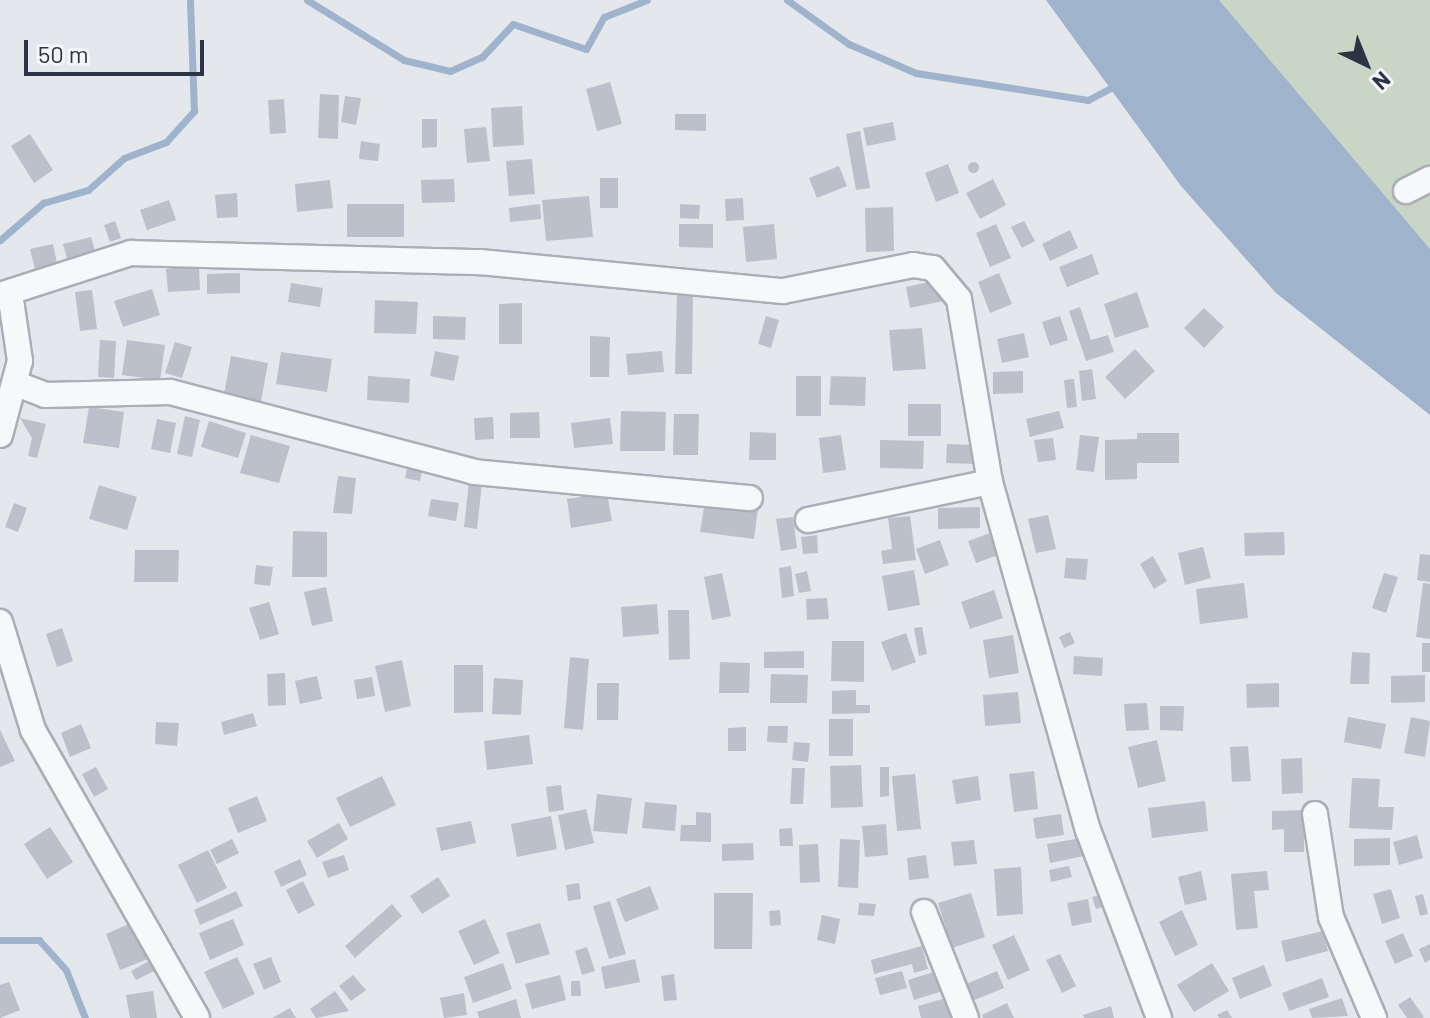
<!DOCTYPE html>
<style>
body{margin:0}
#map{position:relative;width:1430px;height:1018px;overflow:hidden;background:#e4e7ec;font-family:Barlow,sans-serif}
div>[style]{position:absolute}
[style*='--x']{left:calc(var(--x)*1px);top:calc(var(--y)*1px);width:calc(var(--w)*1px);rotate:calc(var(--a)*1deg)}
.green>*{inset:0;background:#c9d6c5}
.water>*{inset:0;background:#9fb4cc}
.stream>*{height:7px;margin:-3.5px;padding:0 3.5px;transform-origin:3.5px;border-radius:3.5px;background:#9fb4cc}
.building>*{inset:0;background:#bbc0ca}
.round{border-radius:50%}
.roads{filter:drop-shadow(2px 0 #a9aeb7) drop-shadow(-2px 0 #a9aeb7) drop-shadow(0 2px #a9aeb7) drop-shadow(0 -2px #a9aeb7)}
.minor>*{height:24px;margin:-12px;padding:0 12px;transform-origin:12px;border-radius:12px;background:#f7f8fa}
span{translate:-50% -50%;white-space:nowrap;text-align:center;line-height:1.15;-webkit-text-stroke:6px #f4f6f9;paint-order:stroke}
.north{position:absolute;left:1326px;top:24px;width:80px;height:80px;-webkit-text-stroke:6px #f4f6f9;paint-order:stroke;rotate:137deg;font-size:22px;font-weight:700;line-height:32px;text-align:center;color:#2b3445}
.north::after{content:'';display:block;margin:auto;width:28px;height:36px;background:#2b3445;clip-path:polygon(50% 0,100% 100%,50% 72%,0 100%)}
.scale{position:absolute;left:24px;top:40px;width:180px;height:36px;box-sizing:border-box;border:4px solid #2b3445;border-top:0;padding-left:10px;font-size:24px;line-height:28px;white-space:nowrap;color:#2b3445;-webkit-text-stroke:6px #f4f6f9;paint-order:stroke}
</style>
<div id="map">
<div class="green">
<i style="clip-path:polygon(1219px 0,1430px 0,1430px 249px,1399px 215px)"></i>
</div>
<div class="water">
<i style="clip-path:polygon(1046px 0,1219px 0,1430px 249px,1430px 415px,1276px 293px,1181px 186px)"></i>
</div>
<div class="stream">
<i style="--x:307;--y:0;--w:114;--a:31.7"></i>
<i style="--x:404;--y:60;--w:47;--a:13.4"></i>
<i style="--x:450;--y:71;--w:35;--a:-24"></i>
<i style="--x:482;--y:57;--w:45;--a:-46.8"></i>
<i style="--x:513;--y:24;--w:77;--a:18.9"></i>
<i style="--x:586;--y:49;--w:37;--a:-61"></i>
<i style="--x:604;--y:17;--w:46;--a:-21.6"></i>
<i style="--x:787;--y:0;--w:76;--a:35.4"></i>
<i style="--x:849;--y:44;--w:73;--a:23.4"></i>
<i style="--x:916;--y:73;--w:174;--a:8.9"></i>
<i style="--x:1088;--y:100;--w:34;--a:-28"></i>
<i style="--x:0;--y:240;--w:57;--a:-40.7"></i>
<i style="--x:43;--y:203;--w:47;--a:-16.1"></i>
<i style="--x:88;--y:190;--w:48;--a:-41.6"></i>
<i style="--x:124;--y:158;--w:45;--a:-20.9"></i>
<i style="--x:166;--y:142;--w:42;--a:-47.9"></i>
<i style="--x:194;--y:111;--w:111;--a:-92.1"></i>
<i style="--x:0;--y:940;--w:39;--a:0"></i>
<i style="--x:39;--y:940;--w:40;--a:48"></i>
<i style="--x:66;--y:970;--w:52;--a:68.4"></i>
</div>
<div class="building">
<i style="clip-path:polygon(610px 82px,622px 124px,597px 131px,586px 89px)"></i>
<i style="clip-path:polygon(320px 94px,339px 95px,338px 139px,318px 138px)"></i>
<i style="clip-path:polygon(345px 96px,361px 98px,356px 125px,341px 122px)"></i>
<i style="clip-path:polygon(284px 99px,286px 133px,270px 134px,268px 100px)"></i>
<i style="clip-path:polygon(522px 106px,524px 145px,493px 147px,491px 108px)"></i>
<i style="clip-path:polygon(675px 114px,706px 114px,706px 131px,675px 130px)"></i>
<i style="clip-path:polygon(422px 119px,437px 119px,437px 147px,422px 148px)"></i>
<i style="clip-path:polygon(893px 122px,896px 140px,867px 146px,863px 128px)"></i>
<i style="clip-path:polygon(486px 127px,490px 161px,467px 163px,464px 129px)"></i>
<i style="clip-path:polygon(860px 131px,870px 188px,856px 190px,846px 134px)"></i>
<i style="clip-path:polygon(30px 134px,53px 170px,34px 183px,11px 146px)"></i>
<i style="clip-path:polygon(361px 141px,380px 144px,378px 161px,359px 159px)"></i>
<i style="clip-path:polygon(532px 159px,535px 194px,509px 196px,506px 161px)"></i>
<i class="round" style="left:967.5px;top:161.5px;width:11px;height:11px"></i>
<i style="clip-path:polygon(948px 164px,959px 193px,936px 202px,925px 173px)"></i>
<i style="clip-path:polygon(839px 166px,847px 186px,817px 198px,809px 178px)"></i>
<i style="clip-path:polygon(600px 178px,618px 178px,618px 208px,600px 208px)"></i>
<i style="clip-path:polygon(454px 179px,455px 202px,422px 203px,421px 180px)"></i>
<i style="clip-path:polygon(993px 179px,1006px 205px,980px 219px,966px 193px)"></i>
<i style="clip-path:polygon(330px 180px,333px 208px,297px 212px,295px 184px)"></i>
<i style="clip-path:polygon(237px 193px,238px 217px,217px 218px,215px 195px)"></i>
<i style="clip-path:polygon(589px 196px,593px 237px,546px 241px,542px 200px)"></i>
<i style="clip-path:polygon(743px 198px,744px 220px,726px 221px,725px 199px)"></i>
<i style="clip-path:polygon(169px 200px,176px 220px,147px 230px,140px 210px)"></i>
<i style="clip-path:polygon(347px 204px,404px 204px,404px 237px,347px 237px)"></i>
<i style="clip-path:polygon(540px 204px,541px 219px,510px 222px,509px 208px)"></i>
<i style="clip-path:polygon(680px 204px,700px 205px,699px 219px,680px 218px)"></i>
<i style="clip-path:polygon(893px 207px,894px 251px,866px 252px,865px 208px)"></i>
<i style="clip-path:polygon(115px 221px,121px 238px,110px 242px,104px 225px)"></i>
<i style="clip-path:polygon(1024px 221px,1035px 241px,1022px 248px,1011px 227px)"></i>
<i style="clip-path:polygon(679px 224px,713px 224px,713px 248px,679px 247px)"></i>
<i style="clip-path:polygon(774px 224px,777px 259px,746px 262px,743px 227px)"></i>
<i style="clip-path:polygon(996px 224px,1011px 258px,990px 267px,976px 233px)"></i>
<i style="clip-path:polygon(1070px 230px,1078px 248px,1050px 261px,1042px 244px)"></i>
<i style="clip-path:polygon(91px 237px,96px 254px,68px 262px,63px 244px)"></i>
<i style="clip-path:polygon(53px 244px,57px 263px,35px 269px,30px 249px)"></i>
<i style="clip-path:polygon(1092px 254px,1099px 274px,1067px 287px,1059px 267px)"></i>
<i style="clip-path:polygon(199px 266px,200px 290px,168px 292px,166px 269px)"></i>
<i style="clip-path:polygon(240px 273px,240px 293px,207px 294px,207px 274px)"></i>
<i style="clip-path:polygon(999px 273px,1012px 304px,990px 313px,978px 282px)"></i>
<i style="clip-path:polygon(938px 280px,943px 301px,910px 308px,906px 287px)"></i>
<i style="clip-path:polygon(291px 283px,323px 288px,320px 307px,288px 302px)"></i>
<i style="clip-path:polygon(152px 289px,160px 315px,123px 327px,114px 301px)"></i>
<i style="clip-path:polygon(92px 290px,97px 329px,80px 331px,75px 292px)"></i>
<i style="clip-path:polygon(677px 292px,693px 292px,692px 374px,675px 374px)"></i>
<i style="clip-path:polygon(1137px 292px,1149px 327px,1115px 338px,1104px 304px)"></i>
<i style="clip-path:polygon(375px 300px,418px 302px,416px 334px,374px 333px)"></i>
<i style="clip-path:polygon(522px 303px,522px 344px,499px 344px,499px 304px)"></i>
<i style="clip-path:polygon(1080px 307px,1091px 340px,1108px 335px,1114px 352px,1086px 361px,1069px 311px)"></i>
<i style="clip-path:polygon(1204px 308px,1224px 327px,1204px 348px,1184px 328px)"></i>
<i style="clip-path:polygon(433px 316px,466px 317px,465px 340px,433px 339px)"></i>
<i style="clip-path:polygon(766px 316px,779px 320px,771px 348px,758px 344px)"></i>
<i style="clip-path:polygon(1060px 316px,1068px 340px,1050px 346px,1042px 322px)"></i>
<i style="clip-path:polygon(922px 328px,926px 369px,893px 371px,889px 330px)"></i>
<i style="clip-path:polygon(1024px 333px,1029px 357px,1002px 363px,997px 339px)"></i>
<i style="clip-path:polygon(590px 336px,610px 337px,609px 377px,590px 377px)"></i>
<i style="clip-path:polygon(100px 340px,116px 341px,114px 378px,98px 377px)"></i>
<i style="clip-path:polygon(127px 340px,165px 345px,160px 380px,122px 375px)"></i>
<i style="clip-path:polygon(175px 342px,192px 347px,182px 378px,165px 373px)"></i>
<i style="clip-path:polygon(1135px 349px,1155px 371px,1125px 399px,1105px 377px)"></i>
<i style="clip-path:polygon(435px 351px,459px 356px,454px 381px,430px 376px)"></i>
<i style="clip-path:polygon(662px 351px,664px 372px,628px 375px,626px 354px)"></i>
<i style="clip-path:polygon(281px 352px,332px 359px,327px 392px,276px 384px)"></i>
<i style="clip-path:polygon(231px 356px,268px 363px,260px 407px,223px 400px)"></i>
<i style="clip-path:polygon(1092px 369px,1096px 399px,1082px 401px,1079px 371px)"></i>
<i style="clip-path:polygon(1023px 371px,1023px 393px,993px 394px,993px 372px)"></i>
<i style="clip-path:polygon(368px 376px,410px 379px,409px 403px,367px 400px)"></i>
<i style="clip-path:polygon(796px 376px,821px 376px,821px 416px,796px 416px)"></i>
<i style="clip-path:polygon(831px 376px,866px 377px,865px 406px,829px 405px)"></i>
<i style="clip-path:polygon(1074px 379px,1077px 407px,1067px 408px,1064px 380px)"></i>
<i style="clip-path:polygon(908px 404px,941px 404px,941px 436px,908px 436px)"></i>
<i style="clip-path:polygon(89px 407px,124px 412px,119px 448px,83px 443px)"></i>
<i style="clip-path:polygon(621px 411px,666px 412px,665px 451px,620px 451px)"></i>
<i style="clip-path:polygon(1059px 411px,1064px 428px,1030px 437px,1026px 419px)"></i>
<i style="clip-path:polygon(539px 412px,540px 438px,510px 438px,510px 413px)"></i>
<i style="clip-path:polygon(674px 414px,699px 414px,698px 455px,673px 455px)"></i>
<i style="clip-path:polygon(185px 416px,200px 420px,192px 457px,177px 454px)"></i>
<i style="clip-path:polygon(493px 417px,494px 439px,475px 440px,474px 418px)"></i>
<i style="clip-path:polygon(20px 418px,46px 424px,37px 458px,28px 456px,32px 438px)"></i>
<i style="clip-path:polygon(610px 418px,613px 444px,574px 448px,571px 423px)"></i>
<i style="clip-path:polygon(157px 419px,176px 423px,170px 453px,151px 449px)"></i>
<i style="clip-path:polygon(209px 421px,246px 433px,238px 458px,201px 447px)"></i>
<i style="clip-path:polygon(750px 432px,776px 433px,776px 460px,749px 460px)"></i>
<i style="clip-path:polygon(1137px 433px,1179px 433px,1179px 463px,1137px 463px,1137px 479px,1105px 480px,1105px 440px,1137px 439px)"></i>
<i style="clip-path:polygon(251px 435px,290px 446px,279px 483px,240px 473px)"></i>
<i style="clip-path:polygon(841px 435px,846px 470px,823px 473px,819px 438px)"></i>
<i style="clip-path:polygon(1080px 435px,1099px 437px,1094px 472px,1076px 470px)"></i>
<i style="clip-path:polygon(1053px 438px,1056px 460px,1038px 462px,1034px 440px)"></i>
<i style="clip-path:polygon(880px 440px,924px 441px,923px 469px,880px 468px)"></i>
<i style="clip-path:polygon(947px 444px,976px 445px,975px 464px,946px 463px)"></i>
<i style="clip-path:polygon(407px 468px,422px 471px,420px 481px,405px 478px)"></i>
<i style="clip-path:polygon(338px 476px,356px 478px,352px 514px,333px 513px)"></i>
<i style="clip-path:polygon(469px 482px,482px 483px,477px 529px,464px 527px)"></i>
<i style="clip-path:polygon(99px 485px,137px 497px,127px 530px,89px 519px)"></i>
<i style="clip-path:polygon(607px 493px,612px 521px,571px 528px,567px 499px)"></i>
<i style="clip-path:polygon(431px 499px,459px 503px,456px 521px,428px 516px)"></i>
<i style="clip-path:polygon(705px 501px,758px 508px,754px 539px,700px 532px)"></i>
<i style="clip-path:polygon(14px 503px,27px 508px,18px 532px,5px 527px)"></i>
<i style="clip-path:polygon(980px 507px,980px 528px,938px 529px,938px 508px)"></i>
<i style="clip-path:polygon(1048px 515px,1056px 549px,1036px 553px,1028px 519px)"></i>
<i style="clip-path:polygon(910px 516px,916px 560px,883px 564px,881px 551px,892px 549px,888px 518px)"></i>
<i style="clip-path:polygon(793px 517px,797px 548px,781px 551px,776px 519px)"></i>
<i style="clip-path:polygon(293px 531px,327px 532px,327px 577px,292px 577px)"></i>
<i style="clip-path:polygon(993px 532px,1001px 554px,976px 563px,968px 541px)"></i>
<i style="clip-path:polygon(1284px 532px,1285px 555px,1245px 556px,1244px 533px)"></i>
<i style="clip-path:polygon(817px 535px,818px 553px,803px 554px,801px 537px)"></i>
<i style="clip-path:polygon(940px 540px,949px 565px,925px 574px,916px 549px)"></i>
<i style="clip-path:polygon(1203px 547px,1211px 578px,1185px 585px,1178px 553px)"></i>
<i style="clip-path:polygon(135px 550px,179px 550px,178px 582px,134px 582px)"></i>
<i style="clip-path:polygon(1420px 554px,1430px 555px,1430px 582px,1417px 580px)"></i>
<i style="clip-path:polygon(1153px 556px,1167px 581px,1154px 589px,1140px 564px)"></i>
<i style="clip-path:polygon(1066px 558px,1088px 559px,1086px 580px,1064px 578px)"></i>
<i style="clip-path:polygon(256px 565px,273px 567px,270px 586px,254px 584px)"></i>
<i style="clip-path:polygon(791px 566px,794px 596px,782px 598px,779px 568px)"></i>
<i style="clip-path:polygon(914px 570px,920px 605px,888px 611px,882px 576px)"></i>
<i style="clip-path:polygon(807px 571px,811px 591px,799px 593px,795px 574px)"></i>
<i style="clip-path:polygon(722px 573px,731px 616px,712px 620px,704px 577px)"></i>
<i style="clip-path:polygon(1384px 573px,1398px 577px,1386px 613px,1372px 608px)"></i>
<i style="clip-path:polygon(1244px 583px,1248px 618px,1200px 624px,1196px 589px)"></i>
<i style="clip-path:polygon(1423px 583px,1430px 584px,1430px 639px,1416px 637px)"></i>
<i style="clip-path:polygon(326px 587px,333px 621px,312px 626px,304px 592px)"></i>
<i style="clip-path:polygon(994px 590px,1003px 618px,970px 629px,961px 602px)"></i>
<i style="clip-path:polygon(827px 598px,829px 619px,807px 620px,806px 599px)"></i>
<i style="clip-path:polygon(269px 602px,279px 634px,260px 640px,249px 608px)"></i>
<i style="clip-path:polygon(657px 604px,659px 634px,623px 637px,621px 607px)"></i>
<i style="clip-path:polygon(668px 610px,689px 610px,690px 659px,669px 660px)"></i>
<i style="clip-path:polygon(922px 627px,927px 654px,919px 656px,914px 628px)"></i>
<i style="clip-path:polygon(62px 628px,73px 661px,57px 667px,46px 634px)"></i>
<i style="clip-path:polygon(1070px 632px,1075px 643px,1064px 648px,1059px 637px)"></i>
<i style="clip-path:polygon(906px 633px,916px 662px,892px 671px,881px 642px)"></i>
<i style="clip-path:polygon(1013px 635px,1019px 673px,989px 678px,983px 640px)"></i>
<i style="clip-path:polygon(832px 641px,864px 641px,864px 682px,831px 681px)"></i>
<i style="clip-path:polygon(1422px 643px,1430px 643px,1430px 672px,1422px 672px)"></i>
<i style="clip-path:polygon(804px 651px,804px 668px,764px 668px,764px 652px)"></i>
<i style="clip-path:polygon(1352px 652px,1370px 653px,1369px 684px,1350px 684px)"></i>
<i style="clip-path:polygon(1074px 656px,1103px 658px,1102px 676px,1073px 674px)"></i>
<i style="clip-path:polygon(570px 657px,589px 659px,583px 730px,564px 728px)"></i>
<i style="clip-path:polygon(402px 660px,411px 706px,385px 712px,375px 666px)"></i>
<i style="clip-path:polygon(720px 662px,750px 663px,749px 693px,719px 693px)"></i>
<i style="clip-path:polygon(454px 665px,483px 665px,483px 712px,454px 713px)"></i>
<i style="clip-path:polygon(285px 673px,286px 705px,268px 706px,267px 674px)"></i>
<i style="clip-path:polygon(771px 674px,808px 675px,807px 703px,770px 703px)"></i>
<i style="clip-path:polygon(1425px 675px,1425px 702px,1391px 703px,1391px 676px)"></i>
<i style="clip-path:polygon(317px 676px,322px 699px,300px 704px,295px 681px)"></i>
<i style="clip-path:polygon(372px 677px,375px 696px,357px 699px,354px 680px)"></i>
<i style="clip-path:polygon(494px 678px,523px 680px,521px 715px,492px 714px)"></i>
<i style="clip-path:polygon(597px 683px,619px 683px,618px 720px,597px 720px)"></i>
<i style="clip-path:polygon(1279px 683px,1279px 707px,1247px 708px,1246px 684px)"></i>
<i style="clip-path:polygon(856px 690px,856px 705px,870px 705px,870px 713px,832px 714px,832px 691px)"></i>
<i style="clip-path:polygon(1018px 692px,1021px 723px,985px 726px,983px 695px)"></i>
<i style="clip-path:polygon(1147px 703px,1149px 730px,1126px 731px,1124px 704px)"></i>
<i style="clip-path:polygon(1160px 706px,1184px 706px,1183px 731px,1160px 730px)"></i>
<i style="clip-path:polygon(253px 713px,257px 726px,224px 735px,221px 722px)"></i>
<i style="clip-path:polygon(1348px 717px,1386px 724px,1381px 749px,1344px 742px)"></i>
<i style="clip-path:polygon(1411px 717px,1430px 721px,1425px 757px,1404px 753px)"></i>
<i style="clip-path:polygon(829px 719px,853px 719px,853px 756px,829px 756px)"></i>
<i style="clip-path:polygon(156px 722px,179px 723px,177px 746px,155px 744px)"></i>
<i style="clip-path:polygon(81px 724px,91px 748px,70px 757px,61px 733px)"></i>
<i style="clip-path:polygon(768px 726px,788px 726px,787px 743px,767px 742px)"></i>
<i style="clip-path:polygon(746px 727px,746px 751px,728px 751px,728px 728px)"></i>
<i style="clip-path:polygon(0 730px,15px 761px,0 767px)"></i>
<i style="clip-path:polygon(529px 735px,533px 764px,487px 770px,484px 741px)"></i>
<i style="clip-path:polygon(1157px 740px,1166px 781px,1138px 788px,1128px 747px)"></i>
<i style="clip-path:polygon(794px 742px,810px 743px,808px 762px,792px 760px)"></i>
<i style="clip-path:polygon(1248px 746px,1251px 781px,1232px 782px,1230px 747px)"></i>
<i style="clip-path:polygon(1302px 758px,1303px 793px,1282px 794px,1281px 759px)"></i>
<i style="clip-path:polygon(861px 765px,863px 807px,831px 808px,830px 766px)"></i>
<i style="clip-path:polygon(96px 767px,108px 789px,94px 797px,82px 774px)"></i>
<i style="clip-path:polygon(880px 767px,889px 767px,889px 796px,880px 797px)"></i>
<i style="clip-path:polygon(792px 768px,805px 768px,803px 804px,790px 804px)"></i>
<i style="clip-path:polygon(1034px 771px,1038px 809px,1014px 812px,1009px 774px)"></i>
<i style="clip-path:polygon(915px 774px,921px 829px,897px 831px,892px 776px)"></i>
<i style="clip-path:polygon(382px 776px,396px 805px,350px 827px,336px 798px)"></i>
<i style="clip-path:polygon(978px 776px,981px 800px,956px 804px,952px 780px)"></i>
<i style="clip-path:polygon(1352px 778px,1380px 779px,1378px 807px,1394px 807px,1392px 830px,1349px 828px)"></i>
<i style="clip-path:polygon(561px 785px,564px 810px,549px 812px,546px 787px)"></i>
<i style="clip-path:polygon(597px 794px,632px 798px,627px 834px,593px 831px)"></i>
<i style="clip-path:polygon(257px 796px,267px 821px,238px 833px,228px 808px)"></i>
<i style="clip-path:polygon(1205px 801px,1208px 831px,1152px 838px,1148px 808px)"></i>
<i style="clip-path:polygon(645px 802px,677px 805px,675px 831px,642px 828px)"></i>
<i style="clip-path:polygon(586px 809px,594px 843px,565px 850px,558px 815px)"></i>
<i style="clip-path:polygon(1304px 810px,1304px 852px,1284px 852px,1284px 829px,1272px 830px,1272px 811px)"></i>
<i style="clip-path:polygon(696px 812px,711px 813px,711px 842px,680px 841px,681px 825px,696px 825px)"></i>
<i style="clip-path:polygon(1061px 814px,1064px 835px,1036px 839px,1033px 818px)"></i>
<i style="clip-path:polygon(551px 816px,557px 849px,517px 857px,511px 824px)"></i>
<i style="clip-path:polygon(471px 821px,476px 843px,441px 851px,436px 828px)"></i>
<i style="clip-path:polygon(339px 823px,348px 839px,317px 858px,307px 841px)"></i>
<i style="clip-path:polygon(886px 824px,888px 855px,865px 857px,862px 826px)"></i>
<i style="clip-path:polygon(50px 827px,73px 862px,47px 879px,24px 844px)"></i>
<i style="clip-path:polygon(792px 828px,793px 846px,780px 846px,779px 829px)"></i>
<i style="clip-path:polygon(1417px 835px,1423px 858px,1399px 865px,1393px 842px)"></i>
<i style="clip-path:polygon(1081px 838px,1084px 856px,1050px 863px,1047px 844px)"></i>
<i style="clip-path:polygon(1390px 838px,1390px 865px,1354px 866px,1354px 839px)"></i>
<i style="clip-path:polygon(232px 839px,239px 853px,217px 864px,210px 850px)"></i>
<i style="clip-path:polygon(840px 839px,860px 840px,858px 888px,838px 887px)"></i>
<i style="clip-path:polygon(974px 840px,977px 864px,954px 866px,951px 842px)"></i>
<i style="clip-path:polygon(753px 843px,754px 860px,722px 861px,722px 844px)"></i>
<i style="clip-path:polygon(818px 844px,820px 882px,800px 883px,799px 845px)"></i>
<i style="clip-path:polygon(208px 850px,227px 888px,197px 903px,178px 865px)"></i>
<i style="clip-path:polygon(344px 855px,349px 870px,328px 878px,322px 862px)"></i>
<i style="clip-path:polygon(926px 855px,929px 878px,909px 880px,907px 858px)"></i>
<i style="clip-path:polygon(300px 859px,307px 875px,281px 887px,274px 871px)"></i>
<i style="clip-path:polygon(1069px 866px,1072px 877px,1051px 882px,1049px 870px)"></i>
<i style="clip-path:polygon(1021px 867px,1023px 914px,997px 916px,994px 869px)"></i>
<i style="clip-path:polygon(1201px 871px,1207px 900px,1185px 905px,1178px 877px)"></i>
<i style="clip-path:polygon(1267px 871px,1269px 890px,1254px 891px,1258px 928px,1236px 930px,1231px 874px)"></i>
<i style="clip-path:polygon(438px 877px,450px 896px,422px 914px,410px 896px)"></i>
<i style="clip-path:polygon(303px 881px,315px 905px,298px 914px,286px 890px)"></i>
<i style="clip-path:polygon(579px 883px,581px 899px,568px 901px,566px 885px)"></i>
<i style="clip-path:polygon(650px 886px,659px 909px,625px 922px,616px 899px)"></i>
<i style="clip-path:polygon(1391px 889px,1400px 918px,1382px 924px,1373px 894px)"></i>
<i style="clip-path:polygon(236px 891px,243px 906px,200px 925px,194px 910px)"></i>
<i style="clip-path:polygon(714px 893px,753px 893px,752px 949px,714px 949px)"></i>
<i style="clip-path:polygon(971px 893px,985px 937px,952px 948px,938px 903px)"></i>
<i style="clip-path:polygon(1423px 894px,1428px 914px,1420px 916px,1415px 896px)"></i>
<i style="clip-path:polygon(1099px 895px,1103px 907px,1096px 909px,1092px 897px)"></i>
<i style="clip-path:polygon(1088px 899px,1092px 922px,1072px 926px,1067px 903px)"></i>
<i style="clip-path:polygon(610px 901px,626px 954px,609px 959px,593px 906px)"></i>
<i style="clip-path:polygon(859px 903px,876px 904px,874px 916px,858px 915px)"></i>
<i style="clip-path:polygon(392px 904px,402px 916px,355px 958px,345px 946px)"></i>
<i style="clip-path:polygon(780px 910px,781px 925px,770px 926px,769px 911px)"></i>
<i style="clip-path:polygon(1182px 910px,1198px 945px,1175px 956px,1159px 922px)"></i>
<i style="clip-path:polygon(822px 915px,840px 919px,835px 944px,817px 940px)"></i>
<i style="clip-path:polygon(233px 919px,244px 945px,210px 960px,199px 933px)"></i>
<i style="clip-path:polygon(485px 919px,500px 953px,474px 965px,458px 931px)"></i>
<i style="clip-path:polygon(138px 920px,153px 957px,120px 970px,106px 934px)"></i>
<i style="clip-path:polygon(540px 923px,550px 954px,516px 964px,506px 933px)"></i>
<i style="clip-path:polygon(1323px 931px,1328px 951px,1286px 962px,1281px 941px)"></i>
<i style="clip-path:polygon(1403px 933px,1413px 956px,1395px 964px,1385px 941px)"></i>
<i style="clip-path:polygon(1014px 935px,1030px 970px,1008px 980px,992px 945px)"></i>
<i style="clip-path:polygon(1430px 944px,1430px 960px,1425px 963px,1419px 949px)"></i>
<i style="clip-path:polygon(922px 946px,928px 969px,914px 973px,912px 964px,874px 974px,871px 960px)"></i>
<i style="clip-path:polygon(587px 947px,595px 971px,582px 975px,575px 951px)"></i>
<i style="clip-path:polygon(1060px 954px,1076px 986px,1062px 993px,1046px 960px)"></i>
<i style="clip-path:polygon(237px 957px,255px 994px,223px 1009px,204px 972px)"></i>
<i style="clip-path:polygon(271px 957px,281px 982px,264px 990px,253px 964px)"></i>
<i style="clip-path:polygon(635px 959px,640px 982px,605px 989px,601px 967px)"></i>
<i style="clip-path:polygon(149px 961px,154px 971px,136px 980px,131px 971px)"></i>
<i style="clip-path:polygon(503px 963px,512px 989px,473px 1003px,464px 977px)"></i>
<i style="clip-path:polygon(1212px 963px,1229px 991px,1194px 1012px,1177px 985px)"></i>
<i style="clip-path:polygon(1264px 965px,1272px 986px,1240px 999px,1232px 978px)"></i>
<i style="clip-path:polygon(902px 971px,907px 988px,880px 995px,875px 978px)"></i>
<i style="clip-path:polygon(937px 971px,943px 991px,914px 1000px,908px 980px)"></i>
<i style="clip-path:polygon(997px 971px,1004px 988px,972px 1001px,966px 984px)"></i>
<i style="clip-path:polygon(674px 974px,677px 1000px,664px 1001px,661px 976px)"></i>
<i style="clip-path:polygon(353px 975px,366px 990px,351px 1001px,339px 986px)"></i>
<i style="clip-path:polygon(560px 975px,566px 1000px,532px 1009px,525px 984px)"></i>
<i style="clip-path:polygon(1322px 978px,1329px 997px,1289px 1011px,1282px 993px)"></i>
<i style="clip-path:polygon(571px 981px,580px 981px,581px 996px,571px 996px)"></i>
<i style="clip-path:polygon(9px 982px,20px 1010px,0 1018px,0 985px)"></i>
<i style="clip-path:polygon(153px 991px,157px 1018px,130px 1018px,126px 995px)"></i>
<i style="clip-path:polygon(335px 991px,349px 1011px,316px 1018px,310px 1009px)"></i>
<i style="clip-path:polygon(464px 993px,467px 1015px,444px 1018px,440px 998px)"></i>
<i style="clip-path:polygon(1410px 997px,1424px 1017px,1422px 1018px,1407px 1018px,1398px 1005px)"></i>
<i style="clip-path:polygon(946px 998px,951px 1018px,921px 1018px,918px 1006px)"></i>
<i style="clip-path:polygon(1342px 998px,1348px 1016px,1312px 1018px,1309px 1009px)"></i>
<i style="clip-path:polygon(516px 999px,521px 1018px,479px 1018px,477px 1012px)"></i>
<i style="clip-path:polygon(1007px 1003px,1014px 1018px,983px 1018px,982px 1015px)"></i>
<i style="clip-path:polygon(1111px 1006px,1114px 1018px,1084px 1018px,1083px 1015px)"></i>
<i style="clip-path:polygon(290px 1008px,296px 1018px,272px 1018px)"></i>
<i style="clip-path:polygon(1227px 1010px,1232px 1018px,1219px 1018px,1217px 1015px)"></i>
</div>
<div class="roads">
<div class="minor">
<i style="--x:1406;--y:191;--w:27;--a:-27"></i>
<i style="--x:0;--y:295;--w:138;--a:-17.8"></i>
<i style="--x:131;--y:253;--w:349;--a:1.5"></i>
<i style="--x:480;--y:262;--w:304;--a:5.5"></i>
<i style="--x:783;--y:291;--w:133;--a:-11.3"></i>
<i style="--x:913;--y:265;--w:20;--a:9"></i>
<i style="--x:933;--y:268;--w:40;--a:50"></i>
<i style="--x:959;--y:299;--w:186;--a:80.4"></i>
<i style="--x:990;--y:482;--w:362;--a:74.3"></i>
<i style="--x:1088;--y:830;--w:201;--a:69.3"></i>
<i style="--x:17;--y:384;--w:30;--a:21"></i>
<i style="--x:45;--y:395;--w:125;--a:-1.4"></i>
<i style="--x:170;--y:392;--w:314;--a:14.7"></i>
<i style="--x:474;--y:472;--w:277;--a:5.4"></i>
<i style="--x:0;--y:435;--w:77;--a:-74.9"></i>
<i style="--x:20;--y:361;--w:69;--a:-98.4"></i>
<i style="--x:808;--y:520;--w:186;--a:-11.8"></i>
<i style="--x:0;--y:622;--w:113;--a:73"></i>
<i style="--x:33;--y:730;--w:331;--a:60.3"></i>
<i style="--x:1315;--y:814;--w:104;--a:81.2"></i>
<i style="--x:1331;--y:917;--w:110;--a:66.9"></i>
<i style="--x:924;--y:912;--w:114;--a:68.4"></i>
</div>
</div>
<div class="north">N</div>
<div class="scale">50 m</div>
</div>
